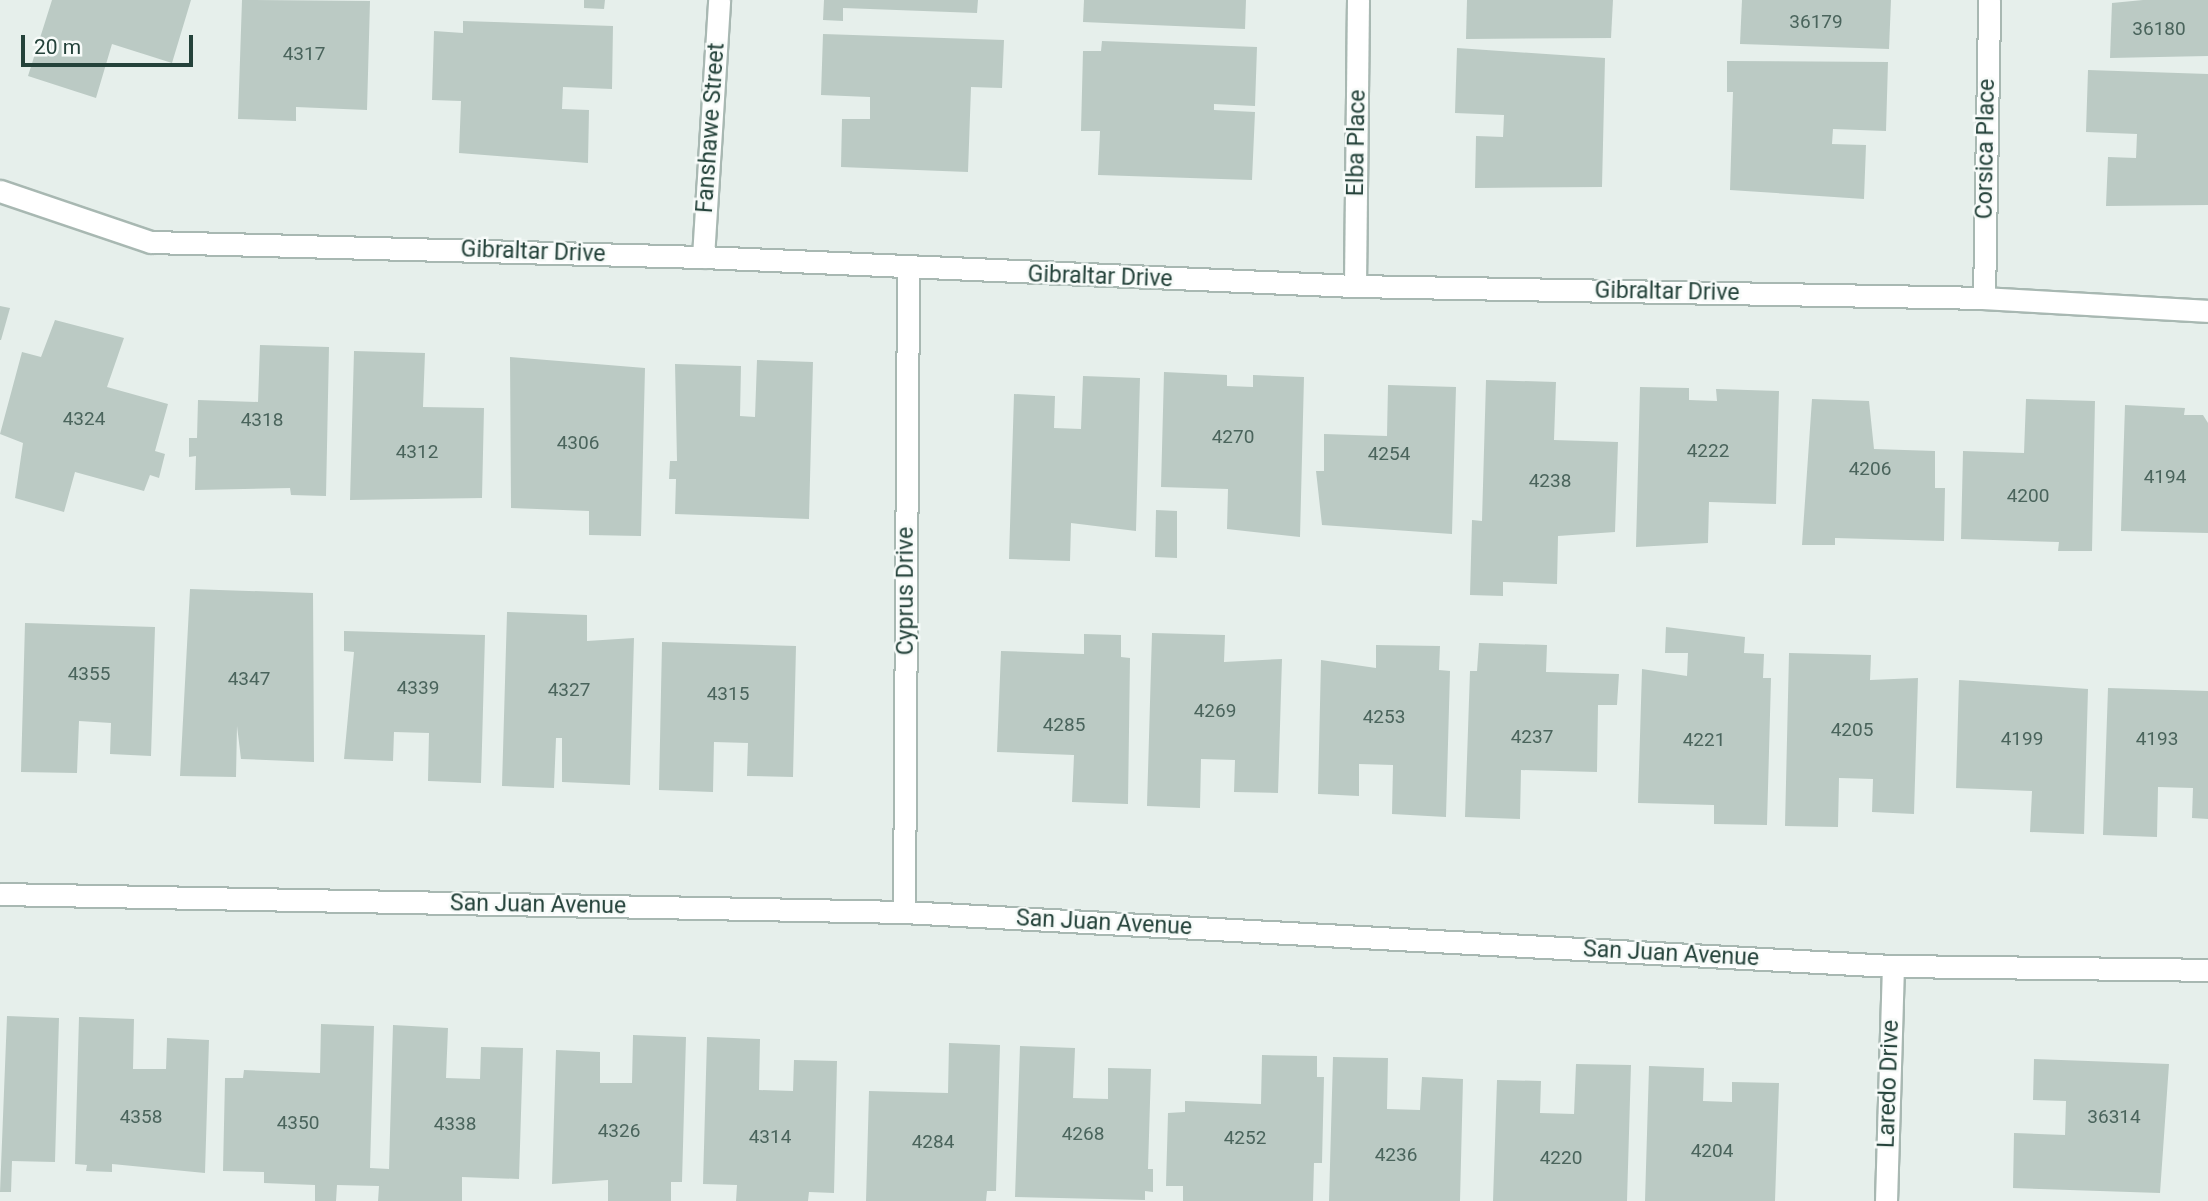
<!DOCTYPE html>
<style>
body{margin:0}
#map{position:relative;width:2208px;height:1201px;overflow:hidden;background:#e6efeb;font-family:Roboto,sans-serif}
div>[style]{position:absolute}
[style*='--x']{left:calc(var(--x)*1px);top:calc(var(--y)*1px);width:calc(var(--w)*1px);rotate:calc(var(--a)*1deg)}
.building>*{inset:0;background:#bbcac4}
.roads{filter:drop-shadow(2px 0 #a8b8b2) drop-shadow(-2px 0 #a8b8b2) drop-shadow(0 2px #a8b8b2) drop-shadow(0 -2px #a8b8b2)}
.minor>*{height:21px;margin:-10.5px;padding:0 10.5px;transform-origin:10.5px;border-radius:10.5px;background:#fff}
span{translate:-50% -50%;white-space:nowrap;text-align:center;line-height:1.15;-webkit-text-stroke:5px #f7fbf9;paint-order:stroke}
.number-label{font-size:19px;color:#4a645c}
.number-label span{-webkit-text-stroke-width:0}
.street-label{font-size:23px;color:#24423a}
.scale{position:absolute;left:21px;top:35px;width:172px;height:32px;box-sizing:border-box;border:4px solid #24423a;border-top:0;padding-left:9px;font-size:21px;line-height:24px;white-space:nowrap;color:#24423a;-webkit-text-stroke:5px #f7fbf9;paint-order:stroke}
</style>
<div id="map">
<div class="building">
<i style="clip-path:polygon(52px 0,191px 0,172px 63px,112px 44px,96px 98px,28px 76px)"></i>
<i style="clip-path:polygon(242px 0,370px 1px,367px 110px,296px 107px,296px 121px,238px 119px)"></i>
<i style="clip-path:polygon(584px 0,605px 0,604px 9px,584px 8px)"></i>
<i style="clip-path:polygon(824px 0,978px 0,977px 13px,843px 8px,843px 21px,823px 20px)"></i>
<i style="clip-path:polygon(1084px 0,1246px 0,1245px 29px,1083px 22px)"></i>
<i style="clip-path:polygon(1467px 0,1613px 0,1611px 38px,1466px 39px)"></i>
<i style="clip-path:polygon(1742px 0,1891px 0,1889px 49px,1740px 44px)"></i>
<i style="clip-path:polygon(2143px 0,2208px 0,2208px 56px,2110px 58px,2112px 3px)"></i>
<i style="clip-path:polygon(463px 21px,613px 26px,612px 89px,563px 87px,562px 109px,589px 110px,588px 163px,459px 153px,461px 101px,432px 100px,434px 31px,463px 33px)"></i>
<i style="clip-path:polygon(823px 34px,1004px 40px,1002px 88px,971px 87px,968px 172px,841px 167px,842px 119px,870px 119px,870px 97px,821px 95px)"></i>
<i style="clip-path:polygon(1102px 41px,1257px 47px,1255px 106px,1214px 104px,1214px 110px,1255px 112px,1252px 180px,1098px 175px,1100px 131px,1081px 131px,1083px 51px,1101px 51px)"></i>
<i style="clip-path:polygon(1457px 48px,1605px 58px,1602px 187px,1475px 188px,1476px 136px,1503px 137px,1504px 115px,1455px 113px)"></i>
<i style="clip-path:polygon(1727px 61px,1888px 62px,1886px 131px,1833px 129px,1832px 144px,1866px 145px,1864px 199px,1730px 190px,1733px 92px,1727px 92px)"></i>
<i style="clip-path:polygon(2088px 70px,2208px 74px,2208px 205px,2106px 206px,2108px 157px,2136px 158px,2137px 134px,2086px 132px)"></i>
<i style="clip-path:polygon(0 306px,10px 308px,1px 340px,0 340px)"></i>
<i style="clip-path:polygon(55px 320px,124px 338px,107px 387px,168px 404px,155px 451px,165px 454px,159px 478px,150px 475px,144px 491px,75px 472px,64px 512px,15px 498px,23px 443px,0 434px,22px 352px,41px 357px)"></i>
<i style="clip-path:polygon(260px 345px,329px 347px,326px 496px,291px 495px,290px 488px,195px 490px,196px 456px,189px 457px,189px 438px,197px 438px,198px 400px,258px 402px)"></i>
<i style="clip-path:polygon(354px 351px,425px 353px,423px 407px,484px 408px,482px 498px,350px 500px)"></i>
<i style="clip-path:polygon(510px 357px,645px 368px,641px 536px,589px 535px,589px 511px,511px 508px)"></i>
<i style="clip-path:polygon(757px 360px,813px 362px,809px 519px,675px 514px,676px 479px,669px 479px,670px 461px,677px 461px,675px 364px,741px 366px,740px 416px,755px 417px)"></i>
<i style="clip-path:polygon(1164px 372px,1227px 375px,1227px 386px,1253px 387px,1253px 375px,1304px 377px,1300px 537px,1227px 529px,1228px 489px,1161px 487px)"></i>
<i style="clip-path:polygon(1083px 376px,1140px 378px,1136px 531px,1071px 523px,1070px 561px,1009px 559px,1014px 394px,1055px 396px,1054px 428px,1081px 429px)"></i>
<i style="clip-path:polygon(1486px 380px,1556px 382px,1554px 440px,1618px 442px,1615px 532px,1558px 536px,1557px 584px,1503px 582px,1503px 596px,1470px 595px,1472px 520px,1482px 521px)"></i>
<i style="clip-path:polygon(1388px 385px,1456px 387px,1452px 534px,1322px 525px,1316px 471px,1324px 471px,1324px 434px,1387px 436px)"></i>
<i style="clip-path:polygon(1640px 387px,1689px 388px,1689px 400px,1717px 401px,1716px 389px,1779px 391px,1776px 504px,1709px 502px,1708px 543px,1636px 547px)"></i>
<i style="clip-path:polygon(1812px 399px,1869px 401px,1874px 449px,1935px 451px,1935px 488px,1945px 488px,1944px 541px,1835px 538px,1835px 545px,1802px 545px)"></i>
<i style="clip-path:polygon(2026px 399px,2095px 401px,2092px 551px,2058px 551px,2059px 542px,1961px 539px,1963px 451px,2024px 453px)"></i>
<i style="clip-path:polygon(2125px 405px,2185px 408px,2184px 415px,2203px 415px,2208px 423px,2208px 533px,2121px 531px)"></i>
<i style="clip-path:polygon(1156px 510px,1177px 511px,1177px 558px,1155px 557px)"></i>
<i style="clip-path:polygon(190px 589px,313px 593px,314px 762px,241px 759px,237px 726px,236px 777px,180px 776px)"></i>
<i style="clip-path:polygon(507px 612px,587px 615px,587px 641px,634px 638px,630px 785px,562px 782px,562px 738px,556px 738px,554px 788px,502px 786px)"></i>
<i style="clip-path:polygon(25px 623px,155px 627px,151px 756px,110px 754px,111px 723px,79px 721px,77px 773px,21px 772px)"></i>
<i style="clip-path:polygon(1666px 627px,1745px 637px,1744px 653px,1764px 654px,1763px 678px,1771px 678px,1767px 825px,1714px 824px,1714px 805px,1638px 803px,1642px 669px,1687px 676px,1688px 653px,1665px 653px)"></i>
<i style="clip-path:polygon(344px 631px,485px 635px,481px 783px,428px 781px,429px 733px,394px 732px,393px 761px,344px 759px,354px 652px,344px 651px)"></i>
<i style="clip-path:polygon(1152px 633px,1225px 635px,1224px 662px,1282px 659px,1278px 793px,1234px 792px,1235px 760px,1201px 759px,1200px 808px,1147px 806px)"></i>
<i style="clip-path:polygon(1084px 634px,1121px 635px,1121px 657px,1130px 658px,1128px 804px,1072px 802px,1074px 755px,997px 752px,1001px 651px,1084px 654px)"></i>
<i style="clip-path:polygon(662px 642px,796px 646px,793px 777px,747px 776px,748px 743px,714px 742px,713px 792px,659px 790px)"></i>
<i style="clip-path:polygon(1479px 643px,1547px 645px,1546px 672px,1619px 674px,1617px 705px,1598px 705px,1597px 772px,1521px 770px,1520px 819px,1465px 817px,1470px 671px,1477px 671px)"></i>
<i style="clip-path:polygon(1376px 645px,1440px 646px,1439px 670px,1450px 671px,1446px 817px,1392px 814px,1393px 765px,1359px 764px,1359px 796px,1318px 794px,1321px 660px,1376px 668px)"></i>
<i style="clip-path:polygon(1789px 653px,1871px 655px,1870px 680px,1918px 678px,1914px 814px,1872px 812px,1873px 779px,1839px 778px,1838px 827px,1785px 826px)"></i>
<i style="clip-path:polygon(1959px 680px,2088px 689px,2084px 834px,2030px 832px,2032px 791px,1956px 788px)"></i>
<i style="clip-path:polygon(2108px 688px,2208px 691px,2208px 819px,2192px 818px,2193px 788px,2158px 787px,2157px 837px,2103px 835px)"></i>
<i style="clip-path:polygon(7px 1016px,59px 1018px,55px 1162px,12px 1161px,11px 1192px,0 1192px)"></i>
<i style="clip-path:polygon(79px 1017px,134px 1019px,133px 1069px,166px 1069px,167px 1038px,209px 1040px,205px 1173px,112px 1164px,112px 1172px,86px 1171px,87px 1165px,75px 1164px)"></i>
<i style="clip-path:polygon(321px 1024px,374px 1026px,370px 1168px,389px 1169px,393px 1025px,448px 1028px,446px 1078px,480px 1079px,481px 1047px,523px 1048px,519px 1179px,462px 1177px,462px 1201px,378px 1201px,379px 1186px,337px 1185px,336px 1201px,315px 1201px,315px 1185px,264px 1183px,264px 1172px,223px 1171px,225px 1078px,243px 1078px,244px 1070px,320px 1073px)"></i>
<i style="clip-path:polygon(633px 1035px,686px 1037px,682px 1182px,671px 1182px,671px 1201px,608px 1201px,608px 1180px,552px 1184px,556px 1050px,600px 1052px,600px 1083px,632px 1083px)"></i>
<i style="clip-path:polygon(707px 1037px,760px 1039px,759px 1090px,793px 1091px,794px 1060px,837px 1061px,834px 1193px,809px 1192px,808px 1201px,736px 1201px,737px 1185px,703px 1184px)"></i>
<i style="clip-path:polygon(949px 1043px,1000px 1045px,996px 1191px,987px 1191px,986px 1201px,866px 1201px,869px 1091px,948px 1093px)"></i>
<i style="clip-path:polygon(1020px 1046px,1075px 1048px,1073px 1098px,1108px 1099px,1108px 1068px,1151px 1069px,1148px 1169px,1153px 1169px,1153px 1192px,1145px 1191px,1145px 1200px,1015px 1197px)"></i>
<i style="clip-path:polygon(1262px 1055px,1317px 1056px,1317px 1077px,1324px 1077px,1322px 1163px,1314px 1163px,1313px 1201px,1183px 1201px,1183px 1186px,1166px 1186px,1168px 1113px,1185px 1112px,1185px 1101px,1261px 1104px)"></i>
<i style="clip-path:polygon(1333px 1057px,1388px 1058px,1387px 1109px,1420px 1110px,1422px 1077px,1463px 1079px,1460px 1201px,1329px 1201px)"></i>
<i style="clip-path:polygon(2034px 1059px,2169px 1064px,2160px 1193px,2013px 1188px,2014px 1133px,2065px 1135px,2066px 1101px,2033px 1100px)"></i>
<i style="clip-path:polygon(1576px 1064px,1631px 1065px,1627px 1201px,1493px 1201px,1497px 1080px,1541px 1081px,1540px 1113px,1574px 1114px)"></i>
<i style="clip-path:polygon(1649px 1066px,1704px 1068px,1703px 1101px,1732px 1102px,1732px 1082px,1779px 1083px,1775px 1201px,1645px 1201px)"></i>
</div>
<div class="roads">
<div class="minor">
<i style="--x:0;--y:191;--w:159;--a:18.7"></i>
<i style="--x:151;--y:242;--w:552;--a:1.56"></i>
<i style="--x:703;--y:257;--w:653;--a:2.55"></i>
<i style="--x:1355;--y:286;--w:629;--a:1.09"></i>
<i style="--x:1984;--y:298;--w:224;--a:3.3"></i>
<i style="--x:703;--y:257;--w:257;--a:-86.4"></i>
<i style="--x:1355;--y:286;--w:286;--a:-89.4"></i>
<i style="--x:1984;--y:298;--w:298;--a:-89"></i>
<i style="--x:0;--y:894;--w:904;--a:1.14"></i>
<i style="--x:904;--y:912;--w:990;--a:3.13"></i>
<i style="--x:1893;--y:966;--w:315;--a:0.7"></i>
<i style="--x:904;--y:912;--w:642;--a:-89.64"></i>
<i style="--x:1886;--y:1201;--w:235;--a:-88.3"></i>
</div>
</div>
<div class="number-label">
<span style="left:1816px;top:22px">36179</span>
<span style="left:2159px;top:29px">36180</span>
<span style="left:304px;top:54px">4317</span>
<span style="left:84px;top:419px">4324</span>
<span style="left:262px;top:420px">4318</span>
<span style="left:1233px;top:437px">4270</span>
<span style="left:578px;top:443px">4306</span>
<span style="left:1708px;top:451px">4222</span>
<span style="left:417px;top:452px">4312</span>
<span style="left:1389px;top:454px">4254</span>
<span style="left:1870px;top:469px">4206</span>
<span style="left:2165px;top:477px">4194</span>
<span style="left:1550px;top:481px">4238</span>
<span style="left:2028px;top:496px">4200</span>
<span style="left:89px;top:674px">4355</span>
<span style="left:249px;top:679px">4347</span>
<span style="left:418px;top:688px">4339</span>
<span style="left:569px;top:690px">4327</span>
<span style="left:728px;top:694px">4315</span>
<span style="left:1215px;top:711px">4269</span>
<span style="left:1384px;top:717px">4253</span>
<span style="left:1064px;top:725px">4285</span>
<span style="left:1852px;top:730px">4205</span>
<span style="left:1532px;top:737px">4237</span>
<span style="left:2022px;top:739px">4199</span>
<span style="left:2157px;top:739px">4193</span>
<span style="left:1704px;top:740px">4221</span>
<span style="left:141px;top:1117px">4358</span>
<span style="left:2114px;top:1117px">36314</span>
<span style="left:298px;top:1123px">4350</span>
<span style="left:455px;top:1124px">4338</span>
<span style="left:619px;top:1131px">4326</span>
<span style="left:1083px;top:1134px">4268</span>
<span style="left:770px;top:1137px">4314</span>
<span style="left:1245px;top:1138px">4252</span>
<span style="left:933px;top:1142px">4284</span>
<span style="left:1712px;top:1151px">4204</span>
<span style="left:1396px;top:1155px">4236</span>
<span style="left:1561px;top:1158px">4220</span>
</div>
<div class="street-label">
<span style="left:711px;top:128px;rotate:-86deg">Fanshawe Street</span>
<span style="left:1357px;top:143px;rotate:-89deg">Elba Place</span>
<span style="left:1986px;top:149px;rotate:-89deg">Corsica Place</span>
<span style="left:533px;top:252px;rotate:2deg">Gibraltar Drive</span>
<span style="left:1100px;top:277px;rotate:2deg">Gibraltar Drive</span>
<span style="left:1667px;top:292px;rotate:1deg">Gibraltar Drive</span>
<span style="left:906px;top:591px;rotate:-90deg">Cyprus Drive</span>
<span style="left:538px;top:905px;rotate:1deg">San Juan Avenue</span>
<span style="left:1104px;top:923px;rotate:3deg">San Juan Avenue</span>
<span style="left:1671px;top:954px;rotate:3deg">San Juan Avenue</span>
<span style="left:1889px;top:1084px;rotate:-88deg">Laredo Drive</span>
</div>
<div class="scale">20 m</div>
</div>
